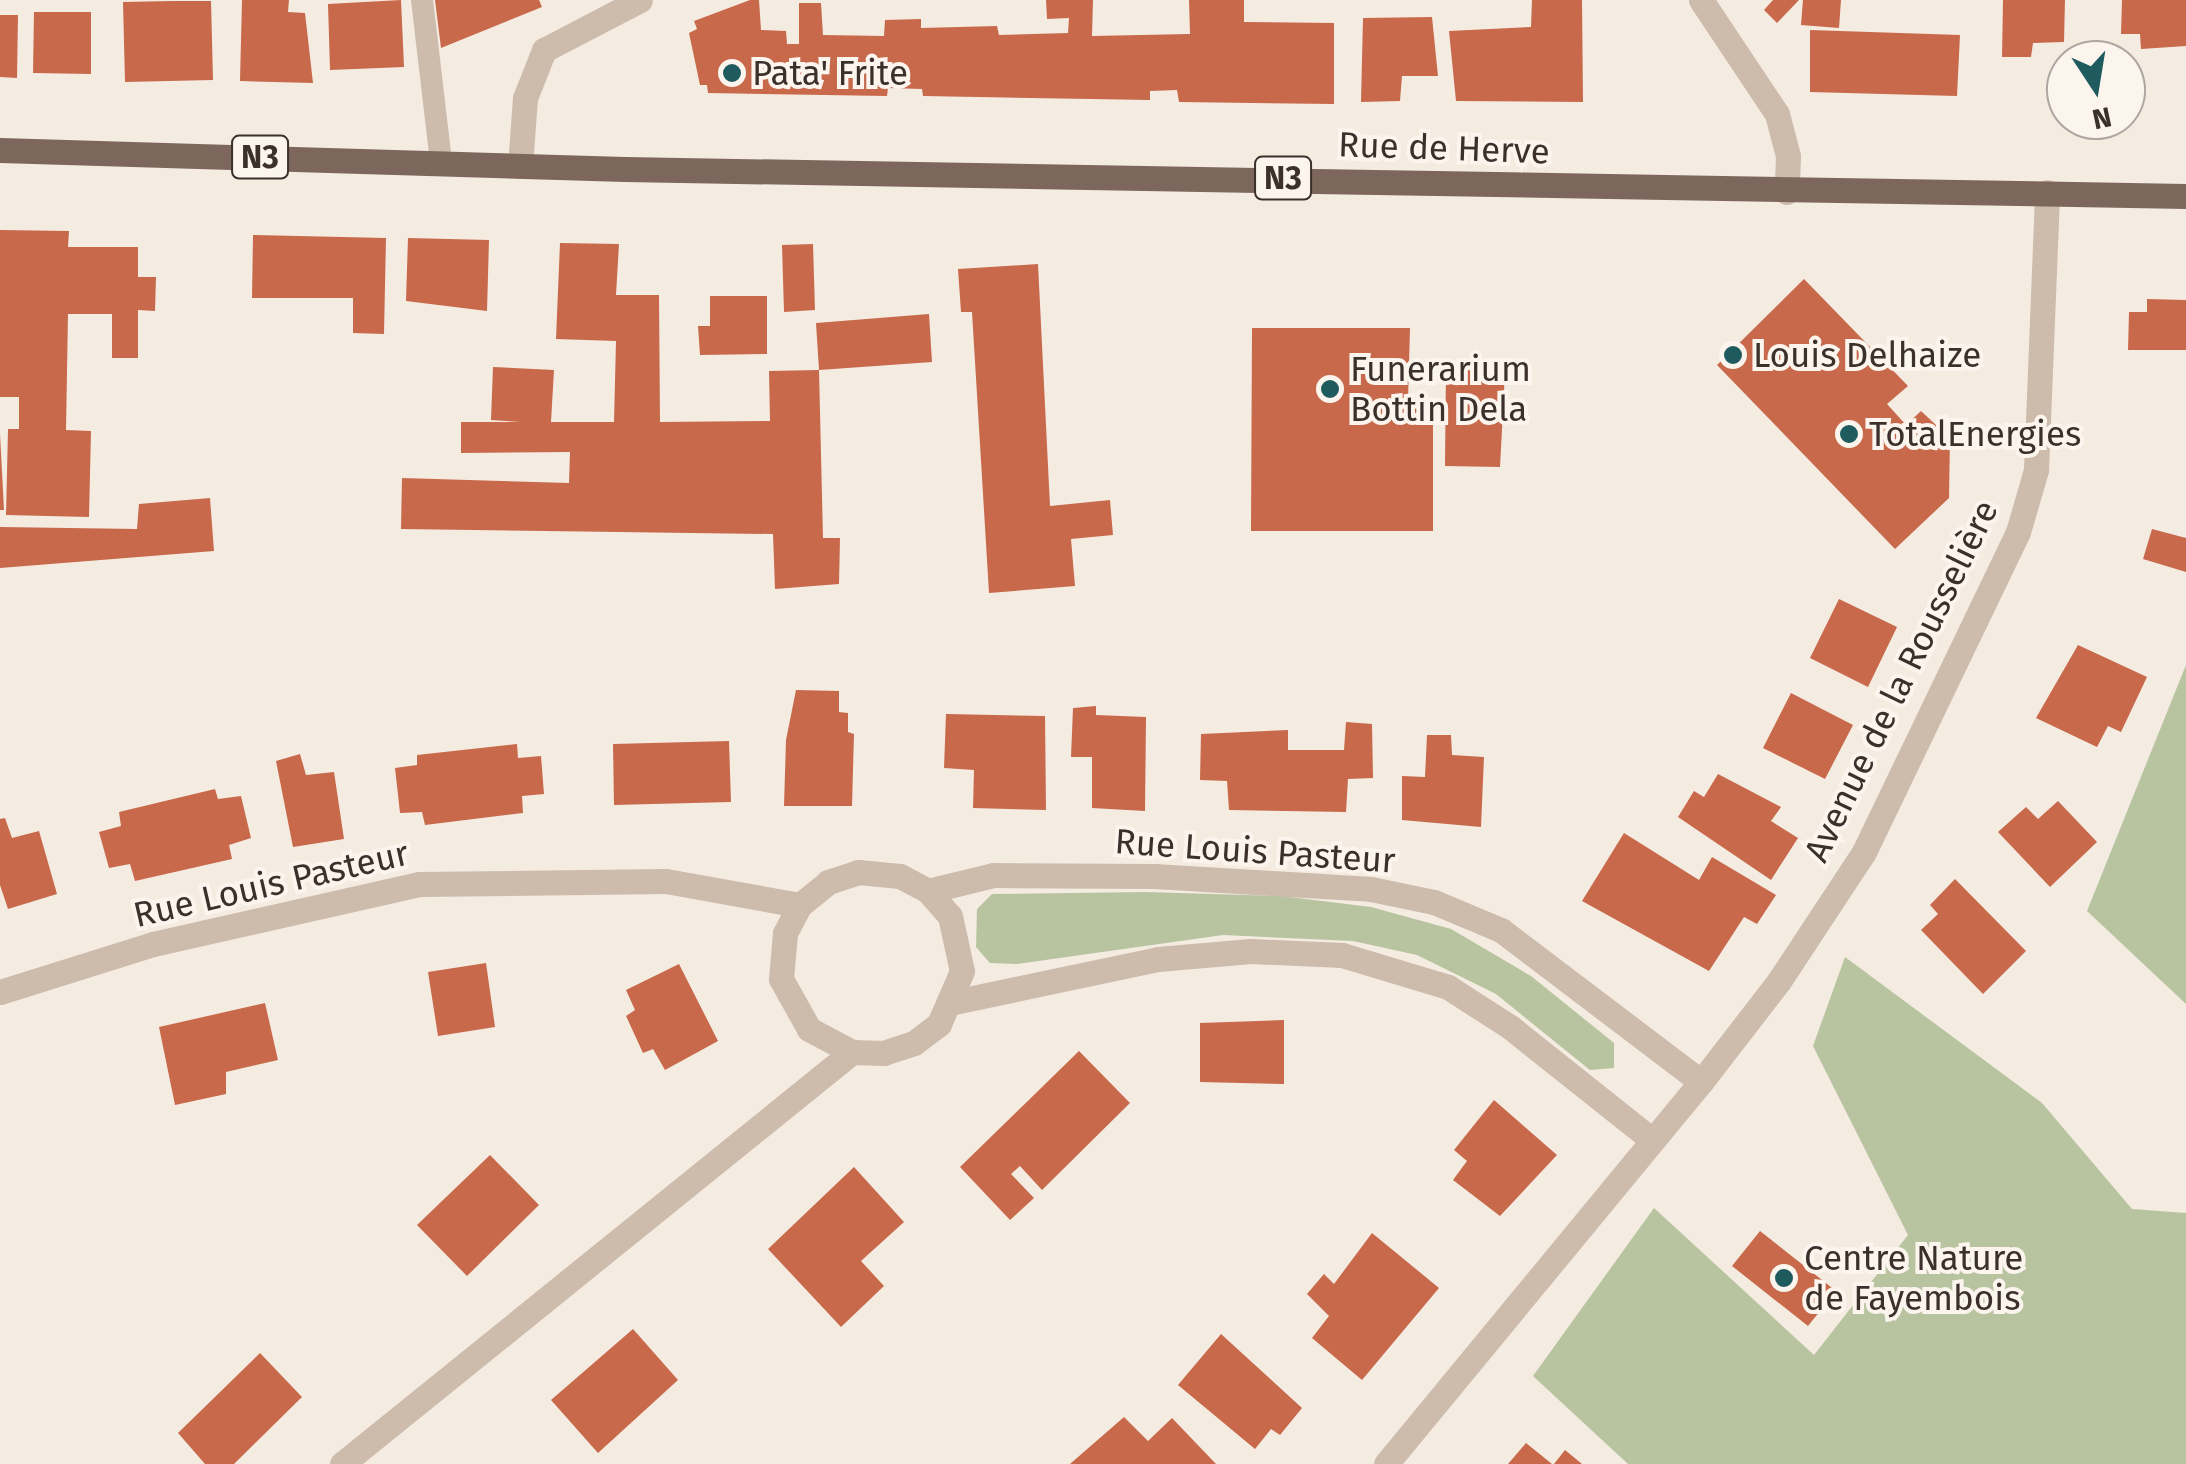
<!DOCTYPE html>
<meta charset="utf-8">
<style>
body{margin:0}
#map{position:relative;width:2186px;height:1464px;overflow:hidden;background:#f4ebe1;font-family:"Fira Sans",sans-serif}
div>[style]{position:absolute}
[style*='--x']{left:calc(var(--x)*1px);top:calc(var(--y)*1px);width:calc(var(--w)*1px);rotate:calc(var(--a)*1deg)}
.green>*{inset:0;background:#b8c4a0}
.building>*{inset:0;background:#c8694b}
.lane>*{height:22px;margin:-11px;padding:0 11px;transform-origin:11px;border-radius:11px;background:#cdbbac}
.street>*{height:25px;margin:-12.5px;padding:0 12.5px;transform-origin:12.5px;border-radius:12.5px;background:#cdbbac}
.primary>*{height:25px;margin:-12.5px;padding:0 12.5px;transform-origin:12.5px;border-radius:12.5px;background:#7d675c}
.dots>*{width:28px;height:28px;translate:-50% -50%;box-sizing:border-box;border:5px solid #fbf5ee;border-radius:50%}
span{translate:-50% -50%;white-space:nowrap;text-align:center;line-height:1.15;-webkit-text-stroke:8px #fbf5ee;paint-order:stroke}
.shield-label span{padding:2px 8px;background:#fbf5ee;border:2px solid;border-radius:8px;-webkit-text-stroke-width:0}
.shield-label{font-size:32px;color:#3b302b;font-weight:700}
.poi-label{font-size:35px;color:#3b302b}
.left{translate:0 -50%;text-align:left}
.street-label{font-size:35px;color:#3b302b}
.north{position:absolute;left:2046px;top:40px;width:100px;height:100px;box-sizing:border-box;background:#fbf5ee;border:2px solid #aea6a0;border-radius:50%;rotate:168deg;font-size:28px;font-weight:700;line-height:40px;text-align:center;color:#3b302b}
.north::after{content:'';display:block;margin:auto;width:35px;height:45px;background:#1f5a5e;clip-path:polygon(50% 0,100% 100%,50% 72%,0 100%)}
</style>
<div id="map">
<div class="green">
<i style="clip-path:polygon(2186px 665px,2186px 1004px,2087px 911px)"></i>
<i style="clip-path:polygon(1145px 892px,1281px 896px,1371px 907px,1451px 929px,1531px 976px,1614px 1043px,1614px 1068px,1590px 1070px,1496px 994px,1417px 955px,1353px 941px,1223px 935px,1017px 964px,990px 963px,976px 947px,977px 909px,992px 894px)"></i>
<i style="clip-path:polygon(1845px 957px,2042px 1103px,2132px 1209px,2186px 1213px,2186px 1464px,1628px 1464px,1533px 1376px,1654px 1208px,1814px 1355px,1908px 1235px,1813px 1046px)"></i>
</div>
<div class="building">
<i style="clip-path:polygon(242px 0,289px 0,288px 12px,305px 13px,313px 83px,240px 81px)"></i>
<i style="clip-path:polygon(401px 0,404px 67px,330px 70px,328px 4px)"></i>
<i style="clip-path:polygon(435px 0,539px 0,542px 7px,441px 48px)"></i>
<i style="clip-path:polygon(750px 0,759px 0,761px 30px,786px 31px,787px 44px,799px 44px,799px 3px,821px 3px,823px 35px,884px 36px,885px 20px,921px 19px,921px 28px,997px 26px,999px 35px,1068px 33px,1069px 18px,1047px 19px,1046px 0,1093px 0,1092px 36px,1190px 34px,1189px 0,1244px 0,1244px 22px,1334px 23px,1334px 104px,1179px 102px,1177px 90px,1150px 91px,1150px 100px,923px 96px,922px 89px,888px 88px,887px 96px,708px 93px,707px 85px,700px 85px,689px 33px,697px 29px,694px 21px)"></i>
<i style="clip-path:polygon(1532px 0,1582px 0,1583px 102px,1456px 101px,1449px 31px,1531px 27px)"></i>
<i style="clip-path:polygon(1773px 0,1799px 0,1777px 23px,1764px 10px)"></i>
<i style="clip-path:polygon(1803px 0,1841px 0,1839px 28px,1801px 25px)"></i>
<i style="clip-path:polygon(2003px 0,2065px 0,2064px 42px,2033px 43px,2031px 57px,2002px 57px)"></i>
<i style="clip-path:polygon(2122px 0,2186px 0,2186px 46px,2141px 49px,2140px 34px,2121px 34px)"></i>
<i style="clip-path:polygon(173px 1px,211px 1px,213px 80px,125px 82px,123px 2px)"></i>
<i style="clip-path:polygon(34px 12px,91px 12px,91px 74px,33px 73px)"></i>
<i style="clip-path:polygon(0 15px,18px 15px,17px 78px,0 77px)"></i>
<i style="clip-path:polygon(1432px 17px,1438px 76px,1402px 76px,1400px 101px,1361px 102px,1363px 18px)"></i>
<i style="clip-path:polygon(1810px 30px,1960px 35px,1957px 96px,1810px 92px)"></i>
<i style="clip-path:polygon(2062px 54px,2110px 54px,2110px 60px,2066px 60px,2066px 116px,2061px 116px)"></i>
<i style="clip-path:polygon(0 230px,69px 231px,68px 247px,138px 247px,138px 277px,156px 277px,155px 311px,138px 310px,138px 358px,112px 358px,112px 314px,68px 314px,66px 430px,91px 431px,89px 517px,6px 515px,8px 429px,19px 429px,19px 397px,0 397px)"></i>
<i style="clip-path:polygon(253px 235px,386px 238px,384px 334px,353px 333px,353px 298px,252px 298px)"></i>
<i style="clip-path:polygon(408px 238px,489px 240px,487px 311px,406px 301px)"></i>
<i style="clip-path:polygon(560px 243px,619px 244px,616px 295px,659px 295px,660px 422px,770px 421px,769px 371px,819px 370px,816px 323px,929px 314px,932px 362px,819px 370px,823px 538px,840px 538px,839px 584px,775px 589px,773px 534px,401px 529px,402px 478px,569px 483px,570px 452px,461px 453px,461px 422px,521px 422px,491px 420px,493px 367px,554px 370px,551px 422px,614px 422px,616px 341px,556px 339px)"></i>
<i style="clip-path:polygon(813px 244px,815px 310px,784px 312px,782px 245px)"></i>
<i style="clip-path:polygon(1038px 264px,1050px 506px,1110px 500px,1113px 535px,1071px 539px,1075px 586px,989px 593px,972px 312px,961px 312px,958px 269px)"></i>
<i style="clip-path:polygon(1804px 279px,1908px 386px,1887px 404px,1906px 425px,1921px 411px,1950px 438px,1949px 498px,1895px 549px,1717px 365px)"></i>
<i style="clip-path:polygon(710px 296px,767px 296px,767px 354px,700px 355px,698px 326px,710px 326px)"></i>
<i style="clip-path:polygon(2147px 299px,2186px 300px,2186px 350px,2128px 350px,2129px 312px,2147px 312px)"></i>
<i style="clip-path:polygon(1252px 328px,1410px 328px,1408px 400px,1433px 401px,1433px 531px,1251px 531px)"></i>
<i style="clip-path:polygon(1446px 369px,1505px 372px,1500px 467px,1445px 466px)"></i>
<i style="clip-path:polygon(0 434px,4px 510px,0 510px)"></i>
<i style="clip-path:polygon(210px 498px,214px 551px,0 568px,0 527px,137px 529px,139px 504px)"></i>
<i style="clip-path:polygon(2152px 529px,2186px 538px,2186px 572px,2143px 559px)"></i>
<i style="clip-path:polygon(1839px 599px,1897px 627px,1868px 687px,1810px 658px)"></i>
<i style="clip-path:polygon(2078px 645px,2147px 677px,2121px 732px,2108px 726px,2097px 747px,2036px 718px)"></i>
<i style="clip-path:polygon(796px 690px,839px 691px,839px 712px,848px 713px,848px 732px,854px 734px,852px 806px,784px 806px,786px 740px)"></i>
<i style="clip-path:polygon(1791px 693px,1853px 725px,1825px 779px,1763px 748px)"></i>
<i style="clip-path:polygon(1096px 706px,1096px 715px,1146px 717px,1145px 811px,1092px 808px,1092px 757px,1071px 757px,1073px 708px)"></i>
<i style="clip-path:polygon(946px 714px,1045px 716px,1046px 810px,973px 808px,974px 770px,944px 768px)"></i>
<i style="clip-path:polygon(1346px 722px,1372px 724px,1373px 778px,1348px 779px,1346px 812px,1229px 810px,1227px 781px,1200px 780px,1201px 734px,1288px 730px,1288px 750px,1344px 750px)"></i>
<i style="clip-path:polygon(1427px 735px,1451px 735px,1452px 755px,1484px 757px,1481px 827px,1402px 820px,1402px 776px,1425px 777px)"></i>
<i style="clip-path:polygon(729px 741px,731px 802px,614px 805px,613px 744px)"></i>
<i style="clip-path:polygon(517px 744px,518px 758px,541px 756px,544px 794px,522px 796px,523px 813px,425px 825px,422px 812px,400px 813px,395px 768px,417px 765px,417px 755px)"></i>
<i style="clip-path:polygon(300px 754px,306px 775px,334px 772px,344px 839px,293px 847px,276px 761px)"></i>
<i style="clip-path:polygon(1718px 774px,1781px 807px,1771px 821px,1798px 838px,1771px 880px,1678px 817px,1694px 791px,1704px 797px)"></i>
<i style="clip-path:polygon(215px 789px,218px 799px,241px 796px,251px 838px,229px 845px,232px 859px,135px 881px,130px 864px,109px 868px,99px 832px,121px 826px,119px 812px)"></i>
<i style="clip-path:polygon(2058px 801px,2097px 842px,2050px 887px,1998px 832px,2026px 807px,2038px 819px)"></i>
<i style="clip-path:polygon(5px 818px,12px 838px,39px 831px,57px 894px,8px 909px,0 885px,0 819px)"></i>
<i style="clip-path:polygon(1624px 833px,1699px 880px,1712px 857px,1776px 895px,1757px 924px,1744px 917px,1709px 971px,1582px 901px)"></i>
<i style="clip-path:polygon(1955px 879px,2026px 951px,1983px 994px,1921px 930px,1938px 914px,1930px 905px)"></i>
<i style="clip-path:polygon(486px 963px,495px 1027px,438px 1036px,428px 972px)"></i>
<i style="clip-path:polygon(679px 964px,718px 1041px,665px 1070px,653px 1049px,643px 1053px,626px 1016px,635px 1010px,626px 990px)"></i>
<i style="clip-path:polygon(265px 1003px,278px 1060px,226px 1072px,226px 1094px,175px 1105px,159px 1027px)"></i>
<i style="clip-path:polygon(1284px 1020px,1284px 1084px,1200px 1082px,1200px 1023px)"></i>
<i style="clip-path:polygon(1079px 1051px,1130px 1103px,1042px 1190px,1020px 1166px,1011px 1174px,1034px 1198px,1010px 1220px,960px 1167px)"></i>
<i style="clip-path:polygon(1494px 1100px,1557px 1155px,1500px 1216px,1453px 1180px,1467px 1161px,1454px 1150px)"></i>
<i style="clip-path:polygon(490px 1155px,539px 1205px,467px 1276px,417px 1225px)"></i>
<i style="clip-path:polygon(854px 1167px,904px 1222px,861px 1261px,884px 1286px,841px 1327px,768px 1249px)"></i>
<i style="clip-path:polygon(1760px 1231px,1836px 1291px,1808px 1326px,1732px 1266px)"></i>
<i style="clip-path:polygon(1372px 1233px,1439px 1288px,1362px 1380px,1312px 1338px,1329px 1316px,1307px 1294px,1324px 1274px,1334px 1284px)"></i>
<i style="clip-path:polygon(633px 1329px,678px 1380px,598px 1453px,551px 1400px)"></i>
<i style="clip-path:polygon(1221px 1334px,1302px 1408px,1280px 1435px,1271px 1429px,1255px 1449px,1178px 1385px)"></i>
<i style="clip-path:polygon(260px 1353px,302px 1397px,234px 1464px,205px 1464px,178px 1433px)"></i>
<i style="clip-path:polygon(1124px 1417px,1148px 1441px,1172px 1418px,1216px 1464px,1070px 1464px)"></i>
<i style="clip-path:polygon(1526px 1443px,1552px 1464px,1508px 1464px)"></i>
<i style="clip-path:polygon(1565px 1450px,1582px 1464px,1554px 1464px)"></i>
</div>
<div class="lane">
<i style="--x:422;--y:0;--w:163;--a:83.3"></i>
</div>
<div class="street">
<i style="--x:1701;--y:0;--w:137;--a:56.3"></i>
<i style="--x:1777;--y:114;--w:43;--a:75.3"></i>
<i style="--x:1788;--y:156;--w:36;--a:92"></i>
<i style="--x:520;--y:166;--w:68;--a:-85.8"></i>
<i style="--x:525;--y:98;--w:52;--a:-68.4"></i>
<i style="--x:544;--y:50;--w:108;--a:-27.5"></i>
<i style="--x:928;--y:891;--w:67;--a:-13.8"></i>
<i style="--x:993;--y:875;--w:161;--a:0.4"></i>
<i style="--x:1154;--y:876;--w:217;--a:3.4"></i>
<i style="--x:1371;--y:889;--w:64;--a:11.7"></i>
<i style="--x:1434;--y:902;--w:73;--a:22.7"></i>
<i style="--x:1501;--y:930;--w:251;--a:37.2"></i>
<i style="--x:0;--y:992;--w:160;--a:-17.4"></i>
<i style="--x:153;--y:944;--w:273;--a:-12.7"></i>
<i style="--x:419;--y:884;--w:247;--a:-0.7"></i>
<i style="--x:666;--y:881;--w:136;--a:10.2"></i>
<i style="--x:800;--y:905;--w:36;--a:-39"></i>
<i style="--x:828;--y:882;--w:32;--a:-18"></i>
<i style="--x:858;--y:872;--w:42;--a:5.4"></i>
<i style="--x:900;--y:876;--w:32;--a:28"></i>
<i style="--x:928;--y:891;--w:33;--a:49"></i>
<i style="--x:950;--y:916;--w:56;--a:77.7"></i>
<i style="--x:962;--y:971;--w:58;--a:113.5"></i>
<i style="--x:939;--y:1024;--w:31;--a:143"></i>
<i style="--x:914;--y:1043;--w:32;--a:162"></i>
<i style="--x:884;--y:1053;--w:32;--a:-178"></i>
<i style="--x:852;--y:1052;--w:49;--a:-151.9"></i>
<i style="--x:809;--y:1029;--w:57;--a:-119.2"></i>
<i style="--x:781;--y:979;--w:46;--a:-85"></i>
<i style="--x:785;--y:933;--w:32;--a:-62"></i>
<i style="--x:954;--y:1002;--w:208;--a:-11.9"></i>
<i style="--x:1158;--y:959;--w:93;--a:-4.9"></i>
<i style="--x:1251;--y:951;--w:91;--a:2.5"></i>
<i style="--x:1342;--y:955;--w:111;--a:16.8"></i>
<i style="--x:1448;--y:987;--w:74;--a:32.8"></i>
<i style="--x:1510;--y:1027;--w:180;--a:38.5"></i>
<i style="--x:342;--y:1464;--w:656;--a:-38.93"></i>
<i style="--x:1386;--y:1464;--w:495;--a:-50.5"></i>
<i style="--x:1701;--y:1082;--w:128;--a:-52.3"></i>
<i style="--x:1779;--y:981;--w:154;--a:-56.6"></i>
<i style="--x:1864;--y:852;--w:355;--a:-64.3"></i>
<i style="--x:2018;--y:532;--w:65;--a:-73.8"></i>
<i style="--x:2036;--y:470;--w:278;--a:-87.7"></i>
</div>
<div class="primary">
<i style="--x:0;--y:150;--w:625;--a:1.74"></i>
<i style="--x:625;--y:169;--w:1561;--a:0.99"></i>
</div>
<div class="dots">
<i style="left:732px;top:73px;background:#1f5a5e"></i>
<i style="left:1733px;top:355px;background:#1f5a5e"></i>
<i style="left:1330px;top:389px;background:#1f5a5e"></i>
<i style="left:1849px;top:434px;background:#1f5a5e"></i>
<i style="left:1784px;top:1278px;background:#1f5a5e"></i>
</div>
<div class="shield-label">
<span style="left:260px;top:157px">N3</span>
<span style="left:1283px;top:178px">N3</span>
</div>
<div class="poi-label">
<span class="left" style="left:752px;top:73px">Pata' Frite</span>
<span class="left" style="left:1753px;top:355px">Louis Delhaize</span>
<span class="left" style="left:1350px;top:389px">Funerarium<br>Bottin Dela</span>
<span class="left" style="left:1869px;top:434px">TotalEnergies</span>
<span class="left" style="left:1804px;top:1278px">Centre Nature<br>de Fayembois</span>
</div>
<div class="street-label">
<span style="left:1444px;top:148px;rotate:2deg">Rue de Herve</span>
<span style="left:1901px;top:681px;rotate:-64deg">Avenue de la Rousselière</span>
<span style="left:1255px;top:851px;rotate:4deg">Rue Louis Pasteur</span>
<span style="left:271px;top:884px;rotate:-13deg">Rue Louis Pasteur</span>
</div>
<div class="north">N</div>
</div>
